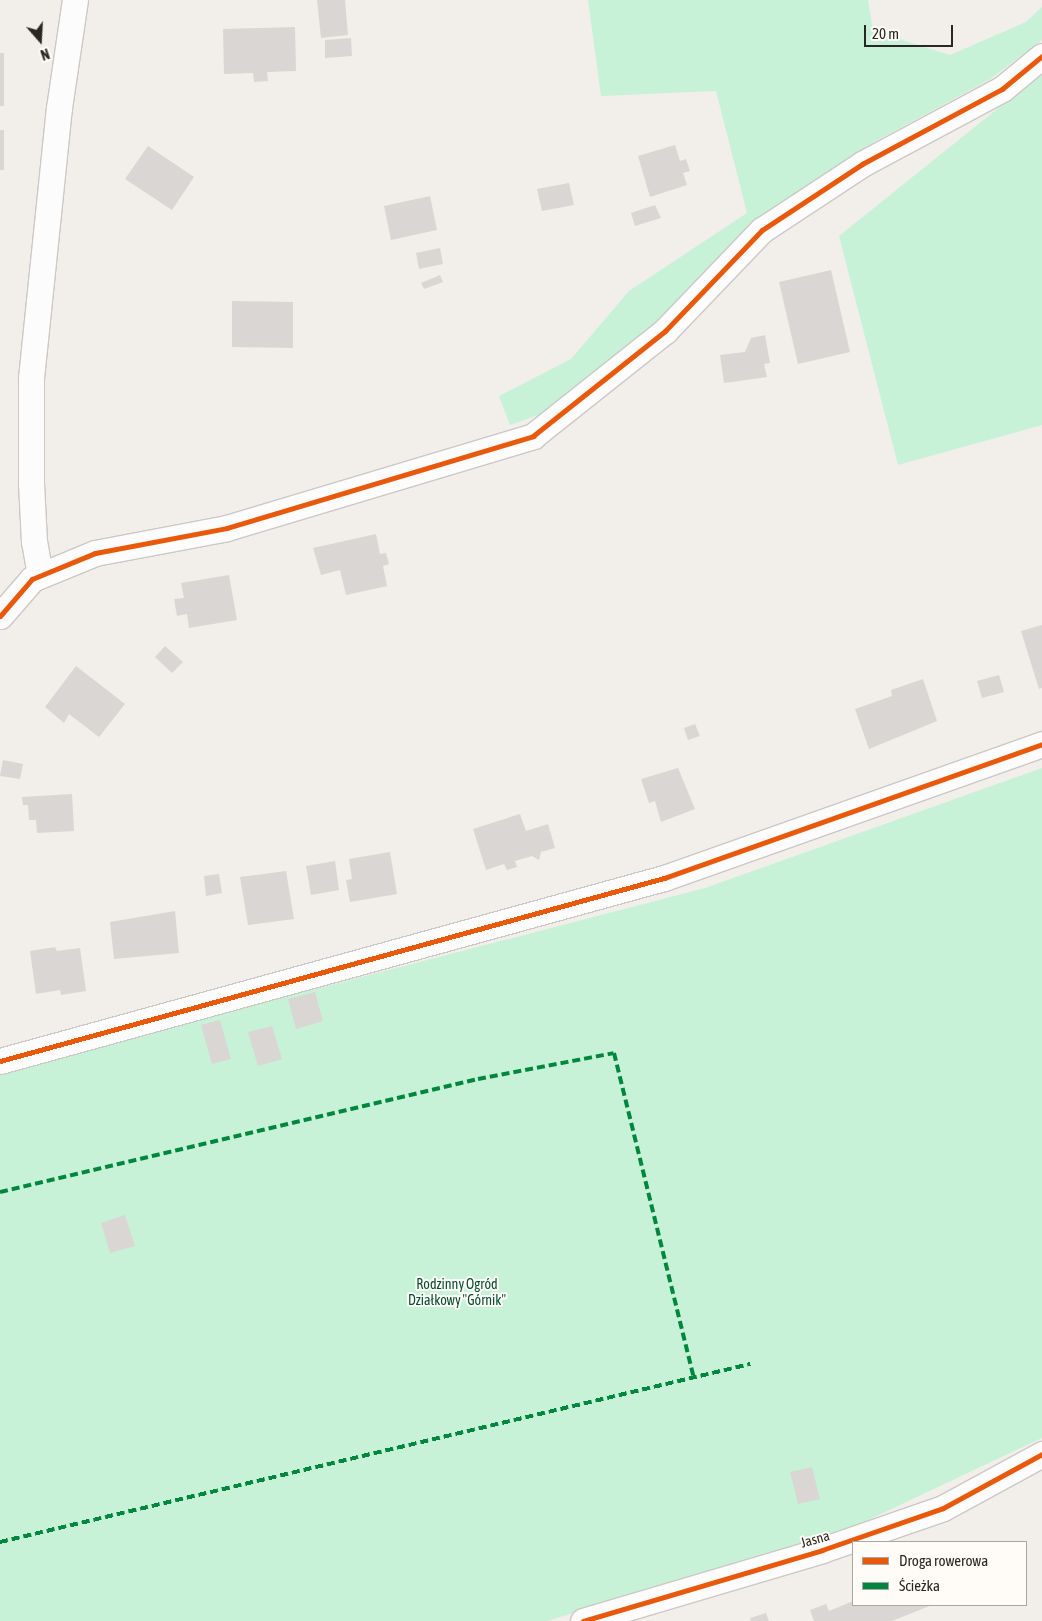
<!DOCTYPE html>
<meta charset="utf-8">
<style>
body{margin:0}
#map{position:relative;width:1042px;height:1621px;overflow:hidden;background:#f2eeea;font-family:"Asap Condensed",sans-serif}
div>[style]{position:absolute}
[style*='--x']{left:calc(var(--x)*1px);top:calc(var(--y)*1px);width:calc(var(--w)*1px);rotate:calc(var(--a)*1deg)}
.green>*{inset:0;background:#c7f2d8}
.building>*{inset:0;background:#dad6d3}
.roads{filter:drop-shadow(1px 0 #ccc8c5) drop-shadow(-1px 0 #ccc8c5) drop-shadow(0 1px #ccc8c5) drop-shadow(0 -1px #ccc8c5)}
.street>*{height:25px;margin:-12.5px;padding:0 12.5px;transform-origin:12.5px;border-radius:12.5px;background:#fdfcfc}
.quiet>*{height:4px;margin-top:-2px;transform-origin:0;background:repeating-linear-gradient(90deg,#00873e 0 8px,transparent 0 12px)}
.cycleway>*{height:5px;margin:-2.5px;padding:0 2.5px;transform-origin:2.5px;border-radius:2.5px;background:#e8590c}
span{translate:-50% -50%;white-space:nowrap;text-align:center;line-height:1.15;-webkit-text-stroke:4px #fffcf8;paint-order:stroke}
.park-label{font-size:14px;color:#064e31}
.street-label{font-size:14px;color:#292623}
.legend{position:absolute;left:852px;top:1541px;width:175px;height:65px;box-sizing:border-box;background:#fffcf8;border:1px solid #a9a6a3;margin:0;padding:6px 9px;list-style:none;font-size:15px;color:#292623}
.legend li{display:flex;align-items:center;gap:10px;height:25px}
.legend b{width:25px;border:1px solid #a9a6a3}
.north{position:absolute;left:15px;top:15px;width:50px;height:50px;-webkit-text-stroke:4px #fffcf8;paint-order:stroke;rotate:161deg;font-size:14px;font-weight:700;line-height:20px;text-align:center;color:#292623}
.north::after{content:'';display:block;margin:auto;width:18px;height:22px;background:#292623;clip-path:polygon(50% 0,100% 100%,50% 72%,0 100%)}
.scale{position:absolute;left:864px;top:25px;width:89px;height:22px;box-sizing:border-box;border:2px solid #292623;border-top:0;padding-left:6px;font-size:15px;line-height:18px;white-space:nowrap;color:#292623;-webkit-text-stroke:4px #fffcf8;paint-order:stroke}
</style>
<div id="map">
<div class="green">
<i style="clip-path:polygon(588px 0,868px 0,873px 31px,950px 55px,1026px 22px,1042px 7px,1042px 40px,989px 80px,872px 143px,553px 410px,510px 425px,499px 396px,571px 359px,629px 291px,747px 213px,716px 91px,601px 96px)"></i>
<i style="clip-path:polygon(1042px 73px,1042px 425px,898px 465px,839px 236px)"></i>
<i style="clip-path:polygon(1042px 768px,1042px 1438px,847px 1530px,547px 1621px,0 1621px,0 1071px,705px 888px)"></i>
</div>
<div class="building">
<i style="clip-path:polygon(317px 0,345px 0,348px 35px,321px 38px)"></i>
<i style="clip-path:polygon(295px 27px,296px 71px,267px 72px,268px 81px,254px 82px,253px 73px,224px 74px,223px 29px)"></i>
<i style="clip-path:polygon(351px 38px,352px 56px,325px 58px,325px 40px)"></i>
<i style="clip-path:polygon(0 53px,4px 53px,4px 106px,0 106px)"></i>
<i style="clip-path:polygon(0 130px,4px 130px,4px 170px,0 170px)"></i>
<i style="clip-path:polygon(675px 145px,680px 161px,686px 159px,690px 171px,683px 173px,687px 185px,650px 197px,638px 156px)"></i>
<i style="clip-path:polygon(148px 146px,194px 177px,172px 210px,125px 179px)"></i>
<i style="clip-path:polygon(569px 183px,574px 205px,542px 211px,537px 189px)"></i>
<i style="clip-path:polygon(430px 196px,437px 230px,391px 240px,384px 206px)"></i>
<i style="clip-path:polygon(655px 205px,661px 218px,635px 226px,631px 213px)"></i>
<i style="clip-path:polygon(440px 248px,443px 264px,419px 269px,416px 253px)"></i>
<i style="clip-path:polygon(831px 270px,850px 352px,798px 364px,779px 282px)"></i>
<i style="clip-path:polygon(440px 275px,443px 282px,424px 289px,421px 283px)"></i>
<i style="clip-path:polygon(232px 301px,293px 302px,293px 348px,232px 347px)"></i>
<i style="clip-path:polygon(765px 335px,770px 363px,764px 364px,767px 377px,724px 383px,720px 355px,745px 352px,751px 338px)"></i>
<i style="clip-path:polygon(376px 534px,380px 554px,386px 553px,389px 564px,383px 566px,387px 586px,346px 595px,340px 570px,321px 575px,313px 548px)"></i>
<i style="clip-path:polygon(229px 575px,237px 620px,189px 628px,187px 614px,177px 616px,174px 599px,184px 598px,181px 583px)"></i>
<i style="clip-path:polygon(1042px 625px,1042px 688px,1039px 689px,1021px 631px)"></i>
<i style="clip-path:polygon(165px 646px,183px 662px,172px 673px,155px 657px)"></i>
<i style="clip-path:polygon(76px 666px,125px 704px,99px 737px,69px 714px,64px 723px,45px 707px)"></i>
<i style="clip-path:polygon(999px 675px,1004px 692px,982px 698px,977px 681px)"></i>
<i style="clip-path:polygon(923px 679px,937px 721px,869px 749px,855px 709px,892px 696px,891px 690px)"></i>
<i style="clip-path:polygon(695px 724px,700px 736px,688px 740px,684px 728px)"></i>
<i style="clip-path:polygon(3px 760px,23px 764px,20px 779px,0 776px)"></i>
<i style="clip-path:polygon(678px 768px,695px 809px,661px 822px,655px 801px,649px 803px,641px 779px)"></i>
<i style="clip-path:polygon(72px 794px,74px 831px,37px 833px,36px 820px,29px 820px,28px 805px,23px 805px,22px 797px)"></i>
<i style="clip-path:polygon(520px 814px,526px 831px,548px 824px,555px 848px,541px 852px,539px 860px,532px 856px,515px 861px,517px 867px,507px 870px,504px 864px,486px 870px,473px 829px)"></i>
<i style="clip-path:polygon(390px 852px,397px 894px,350px 902px,346px 880px,352px 879px,349px 859px)"></i>
<i style="clip-path:polygon(335px 861px,339px 890px,311px 895px,306px 866px)"></i>
<i style="clip-path:polygon(286px 871px,294px 919px,248px 925px,240px 877px)"></i>
<i style="clip-path:polygon(219px 874px,222px 893px,206px 896px,204px 876px)"></i>
<i style="clip-path:polygon(175px 911px,179px 953px,114px 959px,110px 922px)"></i>
<i style="clip-path:polygon(55px 947px,57px 951px,80px 948px,86px 991px,61px 995px,60px 990px,36px 994px,30px 951px)"></i>
<i style="clip-path:polygon(315px 992px,323px 1021px,296px 1029px,288px 999px)"></i>
<i style="clip-path:polygon(220px 1020px,231px 1059px,212px 1064px,201px 1025px)"></i>
<i style="clip-path:polygon(272px 1026px,282px 1059px,258px 1066px,248px 1032px)"></i>
<i style="clip-path:polygon(125px 1215px,135px 1246px,110px 1253px,101px 1223px)"></i>
<i style="clip-path:polygon(812px 1467px,820px 1499px,798px 1504px,790px 1472px)"></i>
<i style="clip-path:polygon(853px 1601px,853px 1605px,932px 1605px,892px 1621px,814px 1621px,810px 1610px,826px 1604px,829px 1611px)"></i>
<i style="clip-path:polygon(766px 1613px,769px 1621px,751px 1621px,750px 1618px)"></i>
</div>
<div class="roads">
<div class="street">
<i style="--x:40;--y:575;--w:34;--a:-100"></i>
<i style="--x:34;--y:542;--w:59;--a:-92.9"></i>
<i style="--x:31;--y:483;--w:105;--a:-90"></i>
<i style="--x:31;--y:378;--w:271;--a:-84.1"></i>
<i style="--x:59;--y:108;--w:109;--a:-81.6"></i>
<i style="--x:0;--y:616;--w:49;--a:-49.1"></i>
<i style="--x:32;--y:579;--w:68;--a:-22.4"></i>
<i style="--x:95;--y:553;--w:134;--a:-10.7"></i>
<i style="--x:227;--y:528;--w:320;--a:-16.7"></i>
<i style="--x:533;--y:436;--w:169;--a:-38.5"></i>
<i style="--x:665;--y:331;--w:140;--a:-46.2"></i>
<i style="--x:762;--y:230;--w:120;--a:-33.4"></i>
<i style="--x:862;--y:164;--w:159;--a:-28.2"></i>
<i style="--x:1002;--y:89;--w:52;--a:-39.5"></i>
<i style="--x:0;--y:1061;--w:689;--a:-15.41"></i>
<i style="--x:664;--y:878;--w:401;--a:-19.5"></i>
<i style="--x:583;--y:1621;--w:249;--a:-16.5"></i>
<i style="--x:822;--y:1550;--w:128;--a:-19.1"></i>
<i style="--x:943;--y:1508;--w:113;--a:-28.6"></i>
</div>
</div>
<div class="quiet">
<i style="--x:0;--y:1192;--w:491;--a:-13.3"></i>
<i style="--x:478;--y:1079;--w:138;--a:-10.8"></i>
<i style="--x:614;--y:1053;--w:335;--a:76.2"></i>
<i style="--x:0;--y:1542;--w:771;--a:-13.35"></i>
</div>
<div class="cycleway">
<i style="--x:0;--y:616;--w:49;--a:-49.1"></i>
<i style="--x:32;--y:579;--w:68;--a:-22.4"></i>
<i style="--x:95;--y:553;--w:134;--a:-10.7"></i>
<i style="--x:227;--y:528;--w:320;--a:-16.7"></i>
<i style="--x:533;--y:436;--w:169;--a:-38.5"></i>
<i style="--x:665;--y:331;--w:140;--a:-46.2"></i>
<i style="--x:762;--y:230;--w:120;--a:-33.4"></i>
<i style="--x:862;--y:164;--w:159;--a:-28.2"></i>
<i style="--x:1002;--y:89;--w:52;--a:-39.5"></i>
<i style="--x:0;--y:1061;--w:689;--a:-15.41"></i>
<i style="--x:664;--y:878;--w:401;--a:-19.5"></i>
<i style="--x:583;--y:1621;--w:249;--a:-16.5"></i>
<i style="--x:822;--y:1550;--w:128;--a:-19.1"></i>
<i style="--x:943;--y:1508;--w:113;--a:-28.6"></i>
</div>
<div class="park-label">
<span style="left:457px;top:1292px">Rodzinny Ogród<br>Działkowy "Górnik"</span>
</div>
<div class="street-label">
<span style="left:815px;top:1539px;rotate:-16deg">Jasna</span>
</div>
<ul class="legend">
<li><b style="height:6px;background:#e8590c"></b>Droga rowerowa</li>
<li><b style="height:6px;background:#00873e"></b>Ścieżka</li>
</ul>
<div class="north">N</div>
<div class="scale">20 m</div>
</div>
